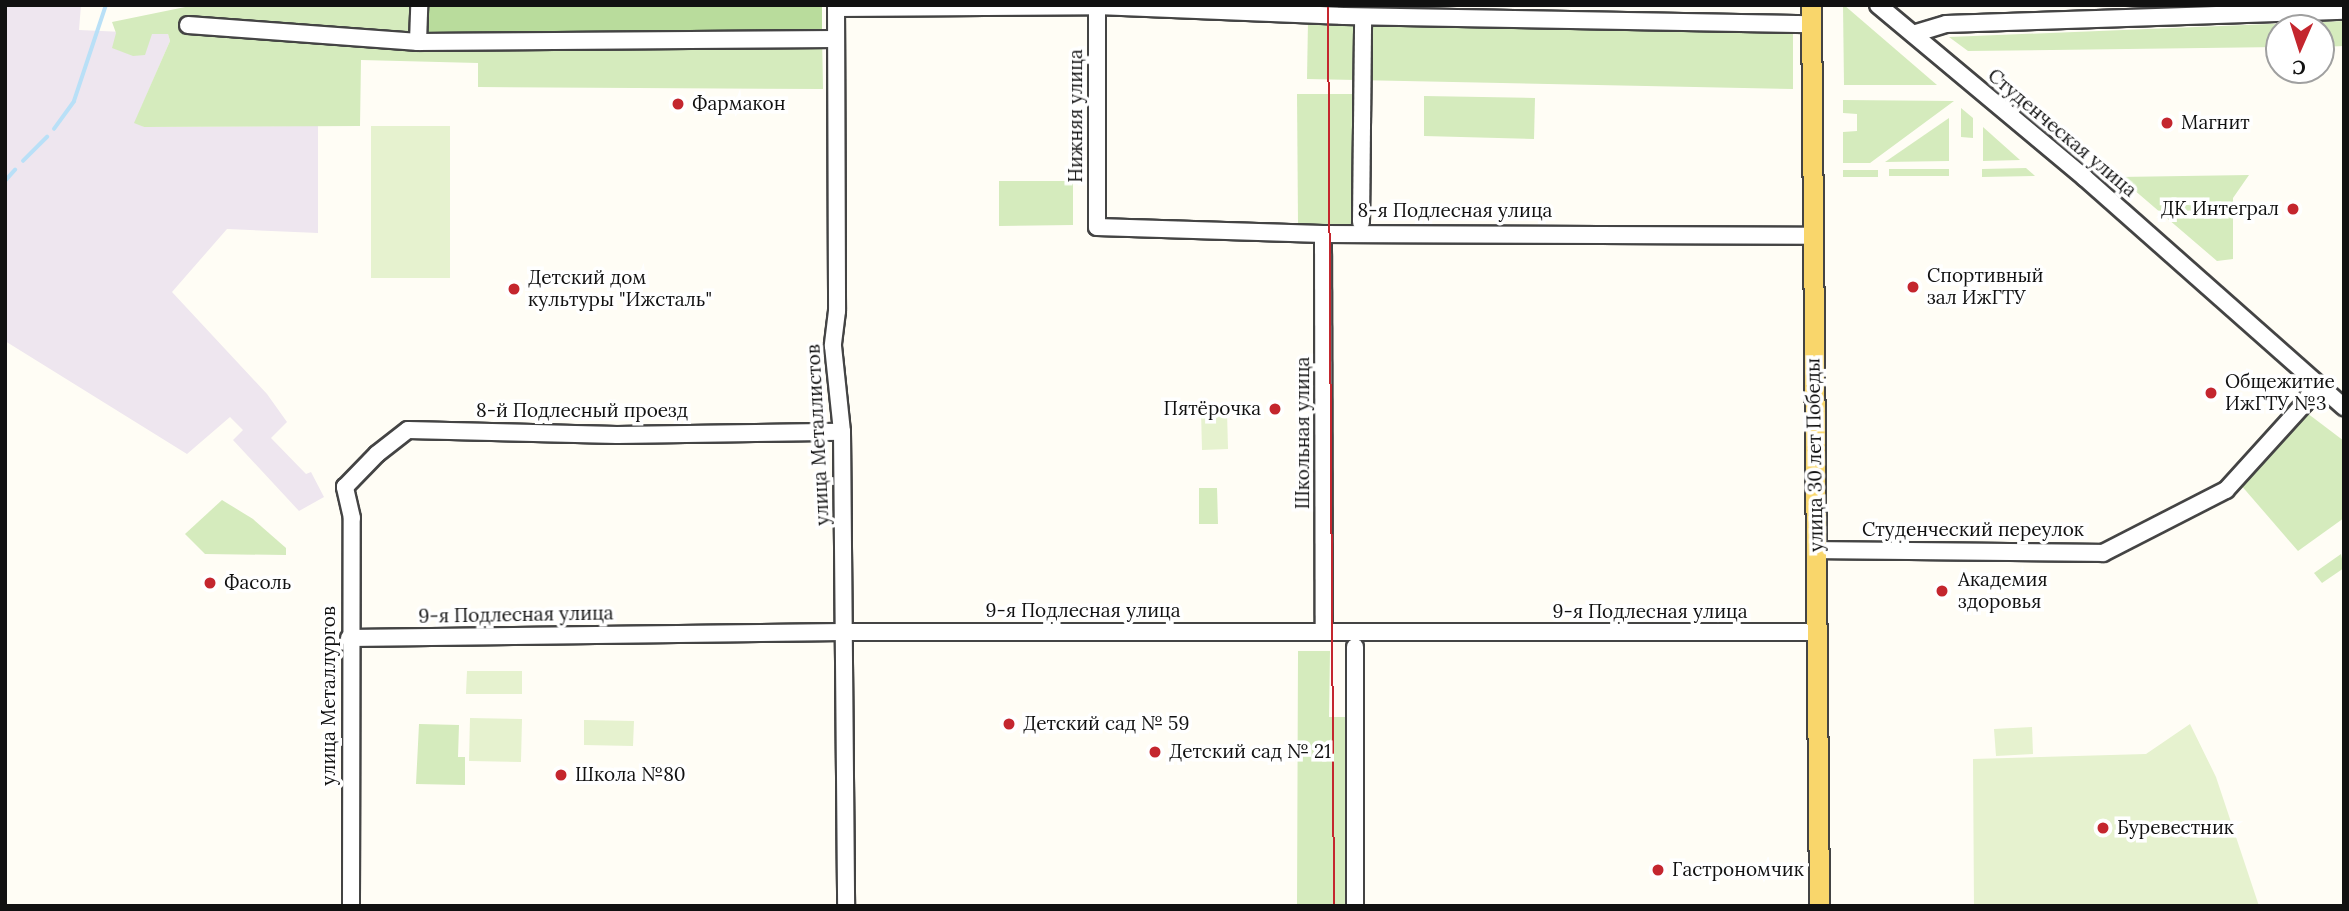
<!DOCTYPE html>
<meta charset="utf-8">
<style>
body{margin:0}
#map{position:relative;width:2349px;height:911px;overflow:hidden;background:#fffdf5;font-family:Lora,serif}
div>[style]{position:absolute}
[style*='--x']{left:calc(var(--x)*1px);top:calc(var(--y)*1px);width:calc(var(--w)*1px);rotate:calc(var(--a)*1deg)}
.industrial>*{inset:0;background:#eee6ef}
.green>*{inset:0;background:#d5ebbd}
.forest>*{inset:0;background:#b9dc9c}
.pitch>*{inset:0;background:#e6f2cf}
.stream>*{height:3.5px;margin:-1.75px;padding:0 1.75px;transform-origin:1.75px;border-radius:1.75px;background:#b9e0f7}
.roads{filter:drop-shadow(2px 0 #444) drop-shadow(-2px 0 #444) drop-shadow(0 2px #444) drop-shadow(0 -2px #444)}
.minor>*{height:16px;margin:-8px;padding:0 8px;transform-origin:8px;border-radius:8px;background:#fff}
.major>*{height:19px;margin:-9.5px;padding:0 9.5px;transform-origin:9.5px;border-radius:9.5px;background:#f9d66b}
.tram>*{height:2px;margin:-1px;padding:0 1px;transform-origin:1px;border-radius:1px;background:#c4262e}
.dots>*{width:19px;height:19px;translate:-50% -50%;box-sizing:border-box;border:4px solid #fff;border-radius:50%}
span{translate:-50% -50%;white-space:nowrap;text-align:center;line-height:1.15;-webkit-text-stroke:7px #fff;paint-order:stroke}
.poi-label{font-size:19px;color:#111}
.left{translate:0 -50%;text-align:left}
.right{translate:-100% -50%;text-align:right}
.street-label{font-size:19px;color:#111}
.frame{position:absolute;inset:0;border:7px solid #111;pointer-events:none}
.north{position:absolute;left:2265px;top:14px;width:70px;height:70px;box-sizing:border-box;background:#fff;border:2px solid #a0a0a0;border-radius:50%;rotate:183deg;font-size:19px;font-weight:700;line-height:28px;text-align:center;color:#111}
.north::after{content:'';display:block;margin:auto;width:24px;height:32px;background:#c4262e;clip-path:polygon(50% 0,100% 100%,50% 72%,0 100%)}
</style>
<div id="map">
<div class="industrial">
<i style="clip-path:polygon(5px 5px,81px 5px,79px 30px,168px 34px,170px 41px,135px 122px,144px 127px,318px 126px,318px 233px,227px 229px,172px 292px,267px 394px,287px 422px,271px 438px,306px 474px,311px 472px,324px 497px,299px 511px,233px 440px,243px 430px,230px 417px,187px 454px,5px 341px)"></i>
</div>
<div class="green">
<i style="clip-path:polygon(195px 5px,423px 5px,822px 35px,823px 89px,478px 87px,478px 63px,361px 60px,360px 126px,144px 127px,134px 123px,170px 41px,168px 34px,152px 34px,145px 55px,133px 56px,112px 48px,116px 33px,112px 22px)"></i>
<i style="clip-path:polygon(1843px 5px,1844px 5px,1937px 85px,1844px 85px)"></i>
<i style="clip-path:polygon(1308px 21px,1793px 31px,1793px 89px,1307px 79px)"></i>
<i style="clip-path:polygon(2344px 21px,2344px 46px,2321px 47px,2321px 28px,2279px 28px,2279px 47px,1968px 51px,1949px 37px)"></i>
<i style="clip-path:polygon(1297px 94px,1367px 94px,1366px 225px,1298px 224px)"></i>
<i style="clip-path:polygon(1424px 96px,1535px 98px,1534px 139px,1424px 136px)"></i>
<i style="clip-path:polygon(1843px 100px,1954px 101px,1870px 163px,1843px 163px,1843px 132px,1857px 131px,1857px 114px,1843px 113px)"></i>
<i style="clip-path:polygon(1961px 108px,1973px 118px,1973px 138px,1961px 137px)"></i>
<i style="clip-path:polygon(1949px 118px,1949px 161px,1885px 162px)"></i>
<i style="clip-path:polygon(1983px 127px,2020px 160px,1983px 161px)"></i>
<i style="clip-path:polygon(2026px 168px,2035px 176px,1982px 177px,1982px 169px)"></i>
<i style="clip-path:polygon(1889px 169px,1949px 169px,1949px 176px,1889px 176px)"></i>
<i style="clip-path:polygon(1843px 170px,1878px 170px,1878px 177px,1843px 177px)"></i>
<i style="clip-path:polygon(2249px 175px,2233px 198px,2233px 259px,2217px 261px,2119px 177px)"></i>
<i style="clip-path:polygon(999px 181px,1073px 181px,1073px 225px,999px 226px)"></i>
<i style="clip-path:polygon(2307px 413px,2344px 441px,2344px 518px,2298px 551px,2240px 484px)"></i>
<i style="clip-path:polygon(1199px 488px,1217px 488px,1218px 524px,1199px 524px)"></i>
<i style="clip-path:polygon(222px 500px,253px 519px,286px 548px,286px 555px,205px 554px,185px 534px)"></i>
<i style="clip-path:polygon(2341px 554px,2344px 568px,2322px 583px,2314px 573px)"></i>
<i style="clip-path:polygon(1298px 651px,1330px 651px,1329px 717px,1354px 717px,1352px 906px,1297px 906px)"></i>
<i style="clip-path:polygon(419px 724px,459px 725px,458px 757px,465px 757px,465px 785px,416px 784px)"></i>
</div>
<div class="forest">
<i style="clip-path:polygon(423px 5px,822px 5px,822px 35px,422px 32px)"></i>
</div>
<div class="pitch">
<i style="clip-path:polygon(371px 126px,450px 126px,450px 278px,371px 278px)"></i>
<i style="clip-path:polygon(1201px 411px,1227px 411px,1228px 449px,1202px 450px)"></i>
<i style="clip-path:polygon(467px 671px,522px 671px,522px 694px,466px 694px)"></i>
<i style="clip-path:polygon(470px 718px,522px 719px,521px 762px,469px 761px)"></i>
<i style="clip-path:polygon(584px 720px,634px 721px,633px 746px,584px 745px)"></i>
<i style="clip-path:polygon(2190px 724px,2216px 777px,2259px 906px,1974px 906px,1973px 759px,2146px 754px)"></i>
<i style="clip-path:polygon(2032px 727px,2033px 754px,1996px 756px,1994px 729px)"></i>
</div>
<div class="stream">
<i style="--x:54;--y:129;--w:34;--a:-54"></i>
<i style="--x:74;--y:101;--w:101;--a:-71.6"></i>
<i style="--x:23;--y:161;--w:34;--a:-45"></i>
<i style="--x:5;--y:181;--w:15;--a:-48"></i>
</div>
<div class="roads">
<div class="minor">
<i style="--x:836;--y:5;--w:306;--a:89.8"></i>
<i style="--x:837;--y:311;--w:35;--a:97"></i>
<i style="--x:833;--y:346;--w:86;--a:84"></i>
<i style="--x:842;--y:432;--w:474;--a:89.5"></i>
<i style="--x:1097;--y:5;--w:222;--a:90"></i>
<i style="--x:1097;--y:227;--w:226;--a:1.8"></i>
<i style="--x:1323;--y:234;--w:490;--a:0.2"></i>
<i style="--x:1878;--y:5;--w:270;--a:39.9"></i>
<i style="--x:2085;--y:178;--w:346;--a:41.5"></i>
<i style="--x:836;--y:8;--w:261;--a:-0.4"></i>
<i style="--x:1097;--y:6;--w:247;--a:2.3"></i>
<i style="--x:1344;--y:16;--w:467;--a:1"></i>
<i style="--x:188;--y:25;--w:231;--a:4.2"></i>
<i style="--x:418;--y:42;--w:418;--a:-0.4"></i>
<i style="--x:1913;--y:34;--w:34;--a:-17"></i>
<i style="--x:1946;--y:24;--w:398;--a:-1.9"></i>
<i style="--x:418;--y:42;--w:37;--a:-88"></i>
<i style="--x:1361;--y:222;--w:205;--a:-89.4"></i>
<i style="--x:1323;--y:234;--w:398;--a:89.9"></i>
<i style="--x:1816;--y:550;--w:287;--a:0.6"></i>
<i style="--x:2103;--y:553;--w:138;--a:-27.1"></i>
<i style="--x:2226;--y:490;--w:118;--a:-47.8"></i>
<i style="--x:2305;--y:403;--w:22;--a:-63"></i>
<i style="--x:349;--y:638;--w:494;--a:-0.7"></i>
<i style="--x:843;--y:632;--w:974;--a:0"></i>
<i style="--x:1355;--y:647;--w:259;--a:90"></i>
<i style="--x:351;--y:906;--w:388;--a:-89.9"></i>
<i style="--x:352;--y:518;--w:32;--a:-103"></i>
<i style="--x:345;--y:487;--w:46;--a:-45.9"></i>
<i style="--x:377;--y:454;--w:39;--a:-38"></i>
<i style="--x:408;--y:430;--w:209;--a:1.4"></i>
<i style="--x:617;--y:435;--w:225;--a:-0.8"></i>
</div>
<div class="major">
<i style="--x:1811;--y:5;--w:901;--a:89.49"></i>
</div>
</div>
<div class="tram">
<i style="--x:1328;--y:5;--w:901;--a:89.62"></i>
</div>
<div class="dots">
<i style="left:678px;top:104px;background:#c4262e"></i>
<i style="left:2167px;top:123px;background:#c4262e"></i>
<i style="left:2293px;top:209px;background:#c4262e"></i>
<i style="left:1913px;top:287px;background:#c4262e"></i>
<i style="left:514px;top:289px;background:#c4262e"></i>
<i style="left:2211px;top:393px;background:#c4262e"></i>
<i style="left:1275px;top:409px;background:#c4262e"></i>
<i style="left:210px;top:583px;background:#c4262e"></i>
<i style="left:1942px;top:591px;background:#c4262e"></i>
<i style="left:1009px;top:724px;background:#c4262e"></i>
<i style="left:1155px;top:752px;background:#c4262e"></i>
<i style="left:561px;top:775px;background:#c4262e"></i>
<i style="left:2103px;top:828px;background:#c4262e"></i>
<i style="left:1658px;top:870px;background:#c4262e"></i>
</div>
<div class="poi-label">
<span class="left" style="left:692px;top:104px">Фармакон</span>
<span class="left" style="left:2181px;top:123px">Магнит</span>
<span class="right" style="left:2279px;top:209px">ДК Интеграл</span>
<span class="left" style="left:1927px;top:287px">Спортивный<br>зал ИжГТУ</span>
<span class="left" style="left:528px;top:289px">Детский дом<br>культуры "Ижсталь"</span>
<span class="left" style="left:2225px;top:393px">Общежитие<br>ИжГТУ №3</span>
<span class="right" style="left:1261px;top:409px">Пятёрочка</span>
<span class="left" style="left:1958px;top:591px">Академия<br>здоровья</span>
<span class="left" style="left:224px;top:583px">Фасоль</span>
<span class="left" style="left:1023px;top:724px">Детский сад № 59</span>
<span class="left" style="left:1169px;top:752px">Детский сад № 21</span>
<span class="left" style="left:575px;top:775px">Школа №80</span>
<span class="left" style="left:2117px;top:828px">Буревестник</span>
<span class="left" style="left:1672px;top:870px">Гастрономчик</span>
</div>
<div class="street-label">
<span style="left:1076px;top:116px;rotate:-90deg">Нижняя улица</span>
<span style="left:2062px;top:133px;rotate:40deg">Студенческая улица</span>
<span style="left:1455px;top:211px">8-я Подлесная улица</span>
<span style="left:582px;top:411px">8-й Подлесный проезд</span>
<span style="left:1303px;top:433px;rotate:-90deg">Школьная улица</span>
<span style="left:818px;top:435px;rotate:-93deg">улица Металлистов</span>
<span style="left:1815px;top:455px;rotate:-91deg">улица 30 лет Победы</span>
<span style="left:1973px;top:530px">Студенческий переулок</span>
<span style="left:1083px;top:611px">9-я Подлесная улица</span>
<span style="left:1650px;top:612px">9-я Подлесная улица</span>
<span style="left:516px;top:615px;rotate:-1deg">9-я Подлесная улица</span>
<span style="left:329px;top:696px;rotate:-90deg">улица Металлургов</span>
</div>
<div class="frame"></div>
<div class="north">С</div>
</div>
